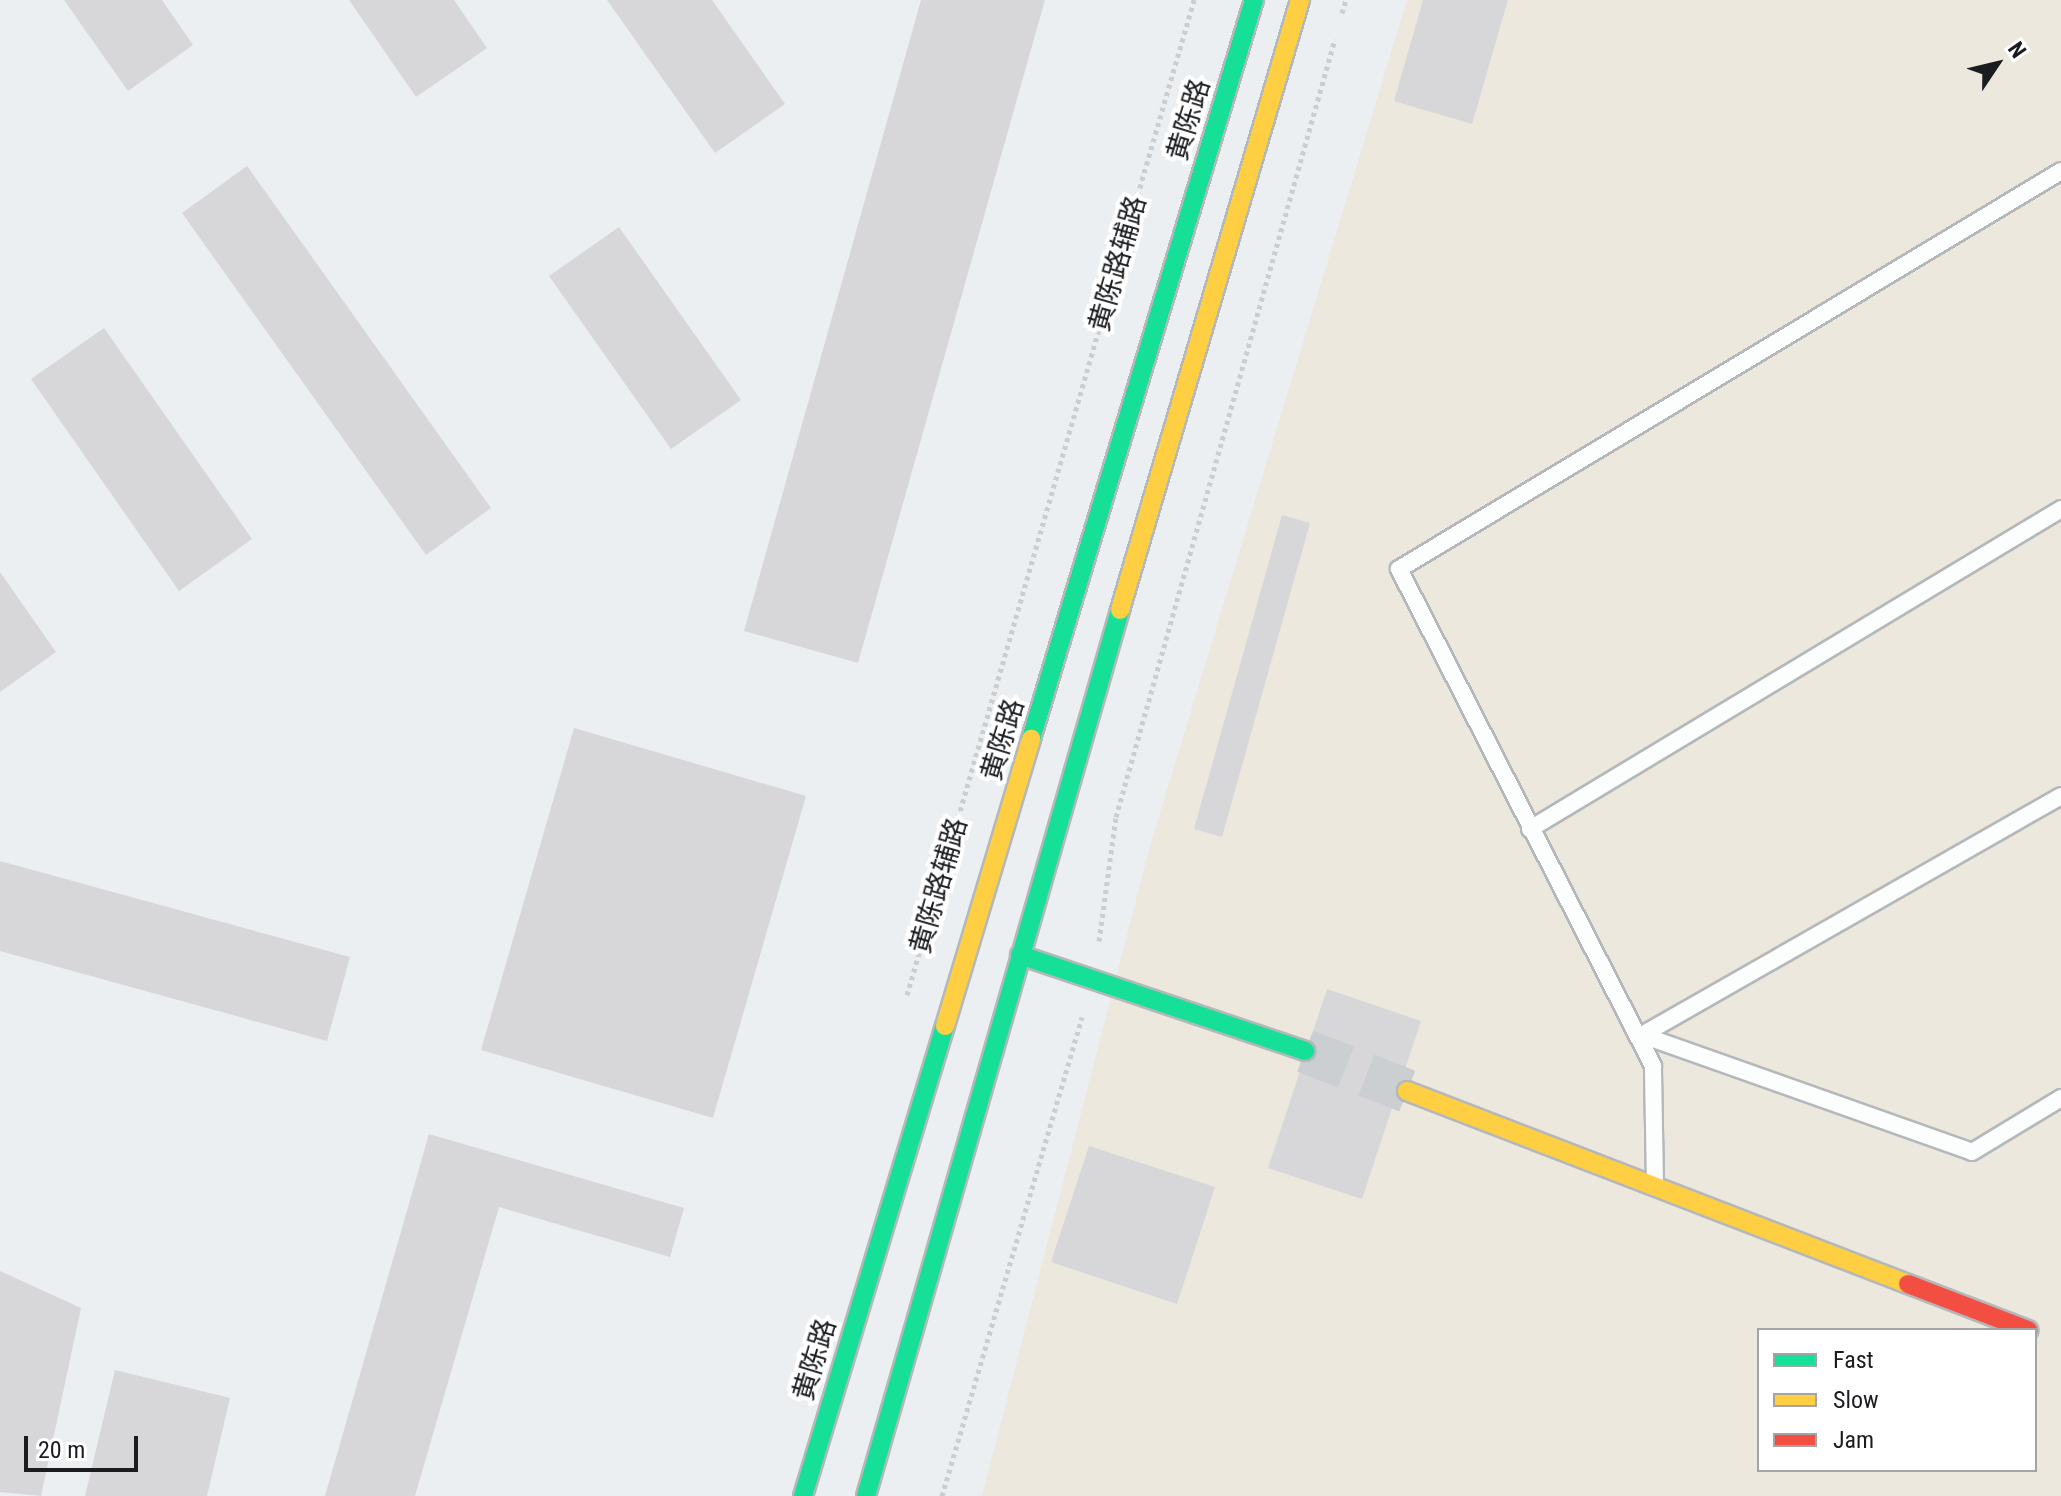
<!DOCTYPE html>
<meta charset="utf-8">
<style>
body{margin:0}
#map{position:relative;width:2061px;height:1496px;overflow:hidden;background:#ebeff2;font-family:"Roboto Condensed","Noto Sans SC",sans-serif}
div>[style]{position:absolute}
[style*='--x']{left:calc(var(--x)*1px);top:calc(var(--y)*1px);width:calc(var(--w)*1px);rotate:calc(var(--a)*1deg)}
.commercial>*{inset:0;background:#ece8de}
.building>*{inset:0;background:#d7d7da}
.secondary-tunnel>*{height:44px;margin-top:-22px;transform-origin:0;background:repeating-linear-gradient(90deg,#cccfd2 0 44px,transparent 0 66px)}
.path>*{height:5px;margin-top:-2.5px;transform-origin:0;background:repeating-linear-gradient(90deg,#cbcdce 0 4px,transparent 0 8px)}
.roads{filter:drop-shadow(2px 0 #b5b8ba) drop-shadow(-2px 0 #b5b8ba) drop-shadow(0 2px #b5b8ba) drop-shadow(0 -2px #b5b8ba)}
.lane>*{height:16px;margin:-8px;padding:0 8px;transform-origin:8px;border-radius:8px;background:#fcfdfd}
.fast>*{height:18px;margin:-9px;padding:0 9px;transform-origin:9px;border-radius:9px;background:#16e098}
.slow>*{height:18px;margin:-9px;padding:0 9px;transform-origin:9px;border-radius:9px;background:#ffcf43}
.jam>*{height:18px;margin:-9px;padding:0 9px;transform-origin:9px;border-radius:9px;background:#f24e42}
span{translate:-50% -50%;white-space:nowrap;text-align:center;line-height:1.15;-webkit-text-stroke:8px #fff;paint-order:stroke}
.street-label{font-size:28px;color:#1a1c1f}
.legend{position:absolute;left:1757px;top:1328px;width:280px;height:144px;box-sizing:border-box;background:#fff;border:2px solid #a3a4a5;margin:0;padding:10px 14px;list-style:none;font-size:24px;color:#1a1c1f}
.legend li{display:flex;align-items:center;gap:16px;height:40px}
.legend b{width:40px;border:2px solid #a3a4a5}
.north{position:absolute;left:1957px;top:24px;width:80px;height:80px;-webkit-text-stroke:6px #fff;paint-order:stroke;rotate:55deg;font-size:22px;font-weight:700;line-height:32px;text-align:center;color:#1a1c1f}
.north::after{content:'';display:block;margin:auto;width:28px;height:36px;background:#1a1c1f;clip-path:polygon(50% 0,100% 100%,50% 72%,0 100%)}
.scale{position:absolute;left:24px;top:1436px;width:114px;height:36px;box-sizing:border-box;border:4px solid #1a1c1f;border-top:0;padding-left:10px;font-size:24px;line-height:28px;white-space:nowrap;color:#1a1c1f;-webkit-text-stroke:6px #fff;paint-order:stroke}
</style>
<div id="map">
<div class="commercial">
<i style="clip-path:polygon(evenodd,1407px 0,2061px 0,2061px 1496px,982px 1496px,1150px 846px,1407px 0,1759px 1330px,2035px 1330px,2035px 1470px,1759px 1470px,1759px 1330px)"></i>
</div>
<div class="building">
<i style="clip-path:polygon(64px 0,162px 0,193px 45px,128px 91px)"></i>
<i style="clip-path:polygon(349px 0,454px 0,487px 48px,416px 97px)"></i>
<i style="clip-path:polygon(607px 0,712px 0,785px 104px,715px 153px)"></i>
<i style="clip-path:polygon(921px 0,1045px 0,858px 663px,744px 631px)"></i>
<i style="clip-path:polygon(1423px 0,1508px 0,1472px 124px,1394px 101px)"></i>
<i style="clip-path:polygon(247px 166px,491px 508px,426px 555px,182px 213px)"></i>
<i style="clip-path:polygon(619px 227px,741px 400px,671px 449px,549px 276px)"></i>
<i style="clip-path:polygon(104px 328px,252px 539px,179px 591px,31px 379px)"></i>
<i style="clip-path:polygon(1282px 515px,1310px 523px,1222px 837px,1194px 829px)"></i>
<i style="clip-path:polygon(0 572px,56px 652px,0 692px)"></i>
<i style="clip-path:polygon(574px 728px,806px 796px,713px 1118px,481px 1050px)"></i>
<i style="clip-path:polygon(0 861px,350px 957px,327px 1041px,0 951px)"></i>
<i style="clip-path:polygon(1327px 989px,1421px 1021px,1362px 1199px,1268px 1168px)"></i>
<i style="clip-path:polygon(429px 1134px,684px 1208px,670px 1257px,499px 1207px,415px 1496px,325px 1496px)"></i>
<i style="clip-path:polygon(1089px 1146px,1215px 1187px,1177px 1304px,1051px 1262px)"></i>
<i style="clip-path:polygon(0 1271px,81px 1308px,41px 1496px,0 1492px)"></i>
<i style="clip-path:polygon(115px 1370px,230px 1398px,207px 1496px,85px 1496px)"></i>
</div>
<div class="secondary-tunnel">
<i style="--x:1305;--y:1051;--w:110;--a:21.4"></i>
</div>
<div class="path">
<i style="--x:1342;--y:13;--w:14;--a:-73"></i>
<i style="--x:1099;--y:941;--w:125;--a:-82.2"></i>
<i style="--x:1116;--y:817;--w:808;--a:-74.28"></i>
<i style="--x:907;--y:995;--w:1036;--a:-73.91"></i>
<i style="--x:942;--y:1496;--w:499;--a:-73.7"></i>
</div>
<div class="roads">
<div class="lane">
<i style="--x:1530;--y:829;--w:620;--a:-31.07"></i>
<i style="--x:1642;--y:1035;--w:482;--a:-29.7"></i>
<i style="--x:1642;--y:1035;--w:350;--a:19.5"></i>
<i style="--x:1972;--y:1152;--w:104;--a:-31.2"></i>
<i style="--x:1655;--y:1185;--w:119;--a:-91"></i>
<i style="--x:1653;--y:1066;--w:558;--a:-117.07"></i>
<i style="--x:1399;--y:569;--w:772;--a:-31.01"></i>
</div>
<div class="fast">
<i style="--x:1031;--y:739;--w:772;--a:-73.21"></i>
<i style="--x:1020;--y:955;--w:301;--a:18.6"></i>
<i style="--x:803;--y:1496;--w:491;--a:-73.2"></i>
<i style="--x:866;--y:1496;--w:922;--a:-74"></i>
</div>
<div class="slow">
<i style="--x:1120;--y:610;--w:636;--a:-73.56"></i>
<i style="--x:945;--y:1026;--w:300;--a:-73.3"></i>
<i style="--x:1407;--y:1091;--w:537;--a:21.07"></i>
</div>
<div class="jam">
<i style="--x:1908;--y:1284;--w:129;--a:21"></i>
</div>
</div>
<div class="street-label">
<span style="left:1189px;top:120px;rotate:-73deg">黄陈路</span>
<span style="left:1118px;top:264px;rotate:-74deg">黄陈路辅路</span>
<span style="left:1003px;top:740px;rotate:-73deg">黄陈路</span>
<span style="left:939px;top:886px;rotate:-74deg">黄陈路辅路</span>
<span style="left:815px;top:1360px;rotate:-73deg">黄陈路</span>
</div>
<ul class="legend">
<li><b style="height:10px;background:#16e098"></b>Fast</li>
<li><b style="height:10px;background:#ffcf43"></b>Slow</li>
<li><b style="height:10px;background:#f24e42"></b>Jam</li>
</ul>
<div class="north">N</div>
<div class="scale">20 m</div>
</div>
